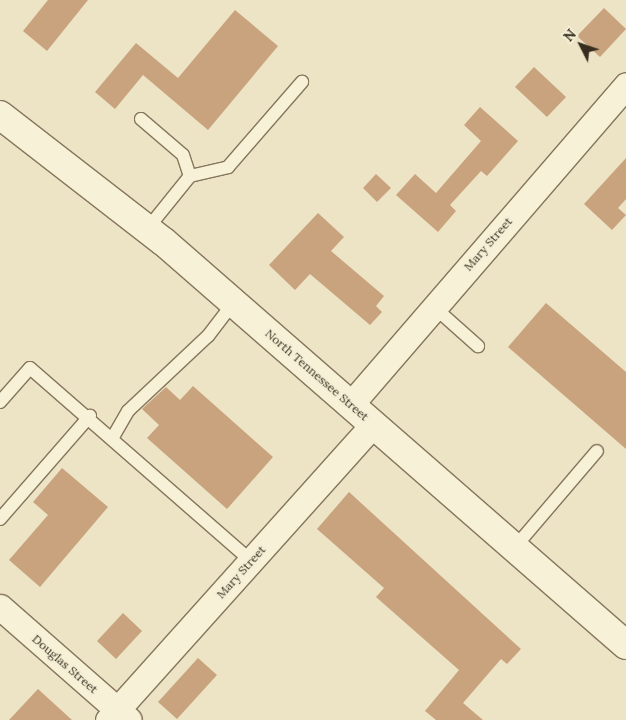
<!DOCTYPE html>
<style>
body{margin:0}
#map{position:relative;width:626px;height:720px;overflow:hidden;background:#ece4c5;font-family:Lora,serif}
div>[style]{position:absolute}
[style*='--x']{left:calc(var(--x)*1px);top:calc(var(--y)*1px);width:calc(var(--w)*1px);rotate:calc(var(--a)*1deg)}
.building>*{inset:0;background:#c9a37d}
.roads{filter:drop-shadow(1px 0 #86765c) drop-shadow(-1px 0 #86765c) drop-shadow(0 1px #86765c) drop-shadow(0 -1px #86765c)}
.lane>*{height:12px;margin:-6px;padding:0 6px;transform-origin:6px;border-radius:6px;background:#f7f1d8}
.street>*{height:25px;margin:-12.5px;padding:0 12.5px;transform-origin:12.5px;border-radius:12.5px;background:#f7f1d8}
.secondary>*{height:28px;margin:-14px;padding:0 14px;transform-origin:14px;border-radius:14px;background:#f7f1d8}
span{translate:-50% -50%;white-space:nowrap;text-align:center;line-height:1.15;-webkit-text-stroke:4px #f4eed4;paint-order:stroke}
.street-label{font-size:12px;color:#372d1f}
.north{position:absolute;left:556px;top:20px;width:50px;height:50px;-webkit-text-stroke:4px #f4eed4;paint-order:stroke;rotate:311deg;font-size:14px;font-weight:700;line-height:20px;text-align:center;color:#372d1f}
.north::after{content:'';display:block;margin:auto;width:18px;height:22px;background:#372d1f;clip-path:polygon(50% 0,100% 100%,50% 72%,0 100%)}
</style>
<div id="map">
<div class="building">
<i style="clip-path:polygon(48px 0,88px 0,47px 51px,23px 31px)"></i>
<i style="clip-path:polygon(604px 8px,626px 29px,600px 57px,577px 36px)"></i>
<i style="clip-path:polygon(235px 10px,278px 46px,208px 130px,143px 75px,115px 109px,95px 92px,136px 43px,178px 78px)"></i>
<i style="clip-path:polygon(534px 67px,566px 97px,547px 117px,515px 87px)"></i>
<i style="clip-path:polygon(480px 107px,518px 141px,487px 176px,481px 171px,450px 205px,456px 211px,438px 232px,396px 195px,415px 174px,436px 193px,481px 141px,464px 125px)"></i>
<i style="clip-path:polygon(626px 158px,626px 199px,618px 208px,626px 215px,612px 230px,584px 204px)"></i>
<i style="clip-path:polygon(376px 174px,391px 188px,377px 202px,363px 188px)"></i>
<i style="clip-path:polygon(318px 213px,344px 237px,331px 251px,384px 296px,376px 306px,382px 312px,370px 325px,310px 274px,295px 290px,269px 265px)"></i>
<i style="clip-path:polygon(546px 303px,626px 372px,626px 449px,508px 347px)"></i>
<i style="clip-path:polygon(193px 386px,273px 457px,227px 509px,147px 438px,159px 425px,142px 409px,166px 387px,180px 400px)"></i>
<i style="clip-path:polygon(62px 468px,108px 507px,40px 587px,9px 560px,48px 515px,33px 502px)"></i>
<i style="clip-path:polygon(349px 492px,521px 649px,507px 664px,501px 659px,463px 703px,483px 720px,436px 720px,425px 711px,459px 670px,376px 597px,384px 588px,317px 529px)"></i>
<i style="clip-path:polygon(123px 613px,142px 631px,116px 659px,97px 641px)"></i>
<i style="clip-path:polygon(198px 658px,217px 675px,177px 719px,158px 702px)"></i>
<i style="clip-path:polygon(38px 689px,72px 720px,9px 720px)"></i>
</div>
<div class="roads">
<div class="lane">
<i style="--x:141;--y:119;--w:55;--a:40.6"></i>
<i style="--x:183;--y:155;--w:22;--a:72"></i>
<i style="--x:148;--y:228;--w:67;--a:-51.1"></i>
<i style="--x:190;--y:176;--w:39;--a:-13"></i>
<i style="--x:228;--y:167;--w:113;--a:-49"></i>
<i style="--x:434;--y:307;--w:59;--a:41.6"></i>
<i style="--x:0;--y:402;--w:45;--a:-48.6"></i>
<i style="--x:30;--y:368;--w:293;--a:41.1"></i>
<i style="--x:113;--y:437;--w:30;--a:-60"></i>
<i style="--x:128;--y:411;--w:110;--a:-43.2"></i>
<i style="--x:208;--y:336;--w:43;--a:-52.6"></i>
<i style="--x:0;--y:519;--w:137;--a:-48.9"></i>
<i style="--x:515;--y:547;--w:126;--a:-49.5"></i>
</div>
<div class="street">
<i style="--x:351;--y:404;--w:421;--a:-49.2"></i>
<i style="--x:0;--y:607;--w:171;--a:41.2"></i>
<i style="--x:108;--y:720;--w:398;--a:-48.1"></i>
</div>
<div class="secondary">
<i style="--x:0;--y:115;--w:207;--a:37.8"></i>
<i style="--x:164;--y:242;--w:613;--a:41.1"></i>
</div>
</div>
<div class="street-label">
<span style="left:488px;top:244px;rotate:-49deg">Mary Street</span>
<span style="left:317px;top:375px;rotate:41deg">North Tennessee Street</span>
<span style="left:241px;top:572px;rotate:-48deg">Mary Street</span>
<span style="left:65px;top:664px;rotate:41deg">Douglas Street</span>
</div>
<div class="north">N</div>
</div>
